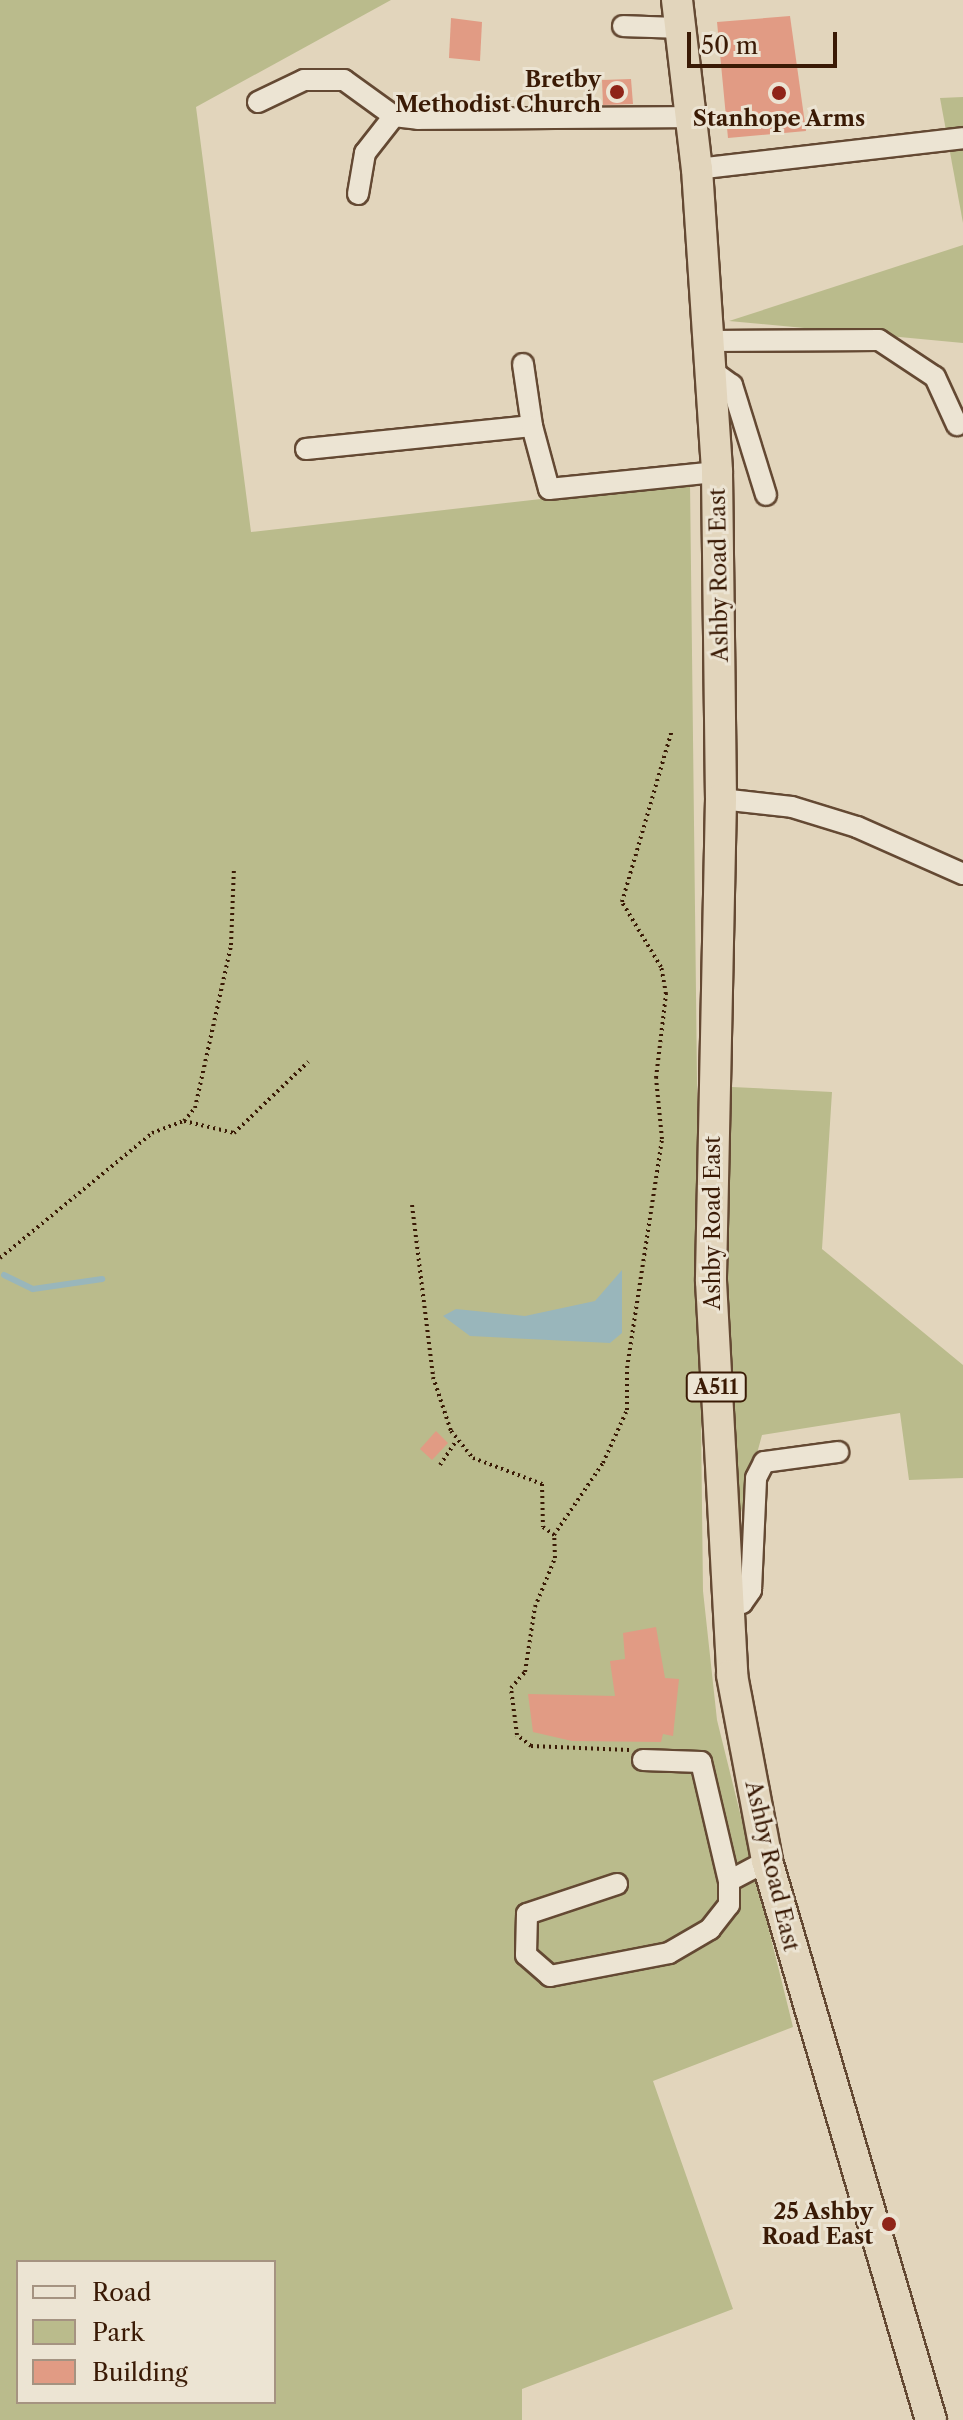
<!DOCTYPE html>
<style>
body{margin:0}
#map{position:relative;width:963px;height:2420px;overflow:hidden;background:#e2d5bc;font-family:"Libre Caslon Text",serif}
div>[style]{position:absolute}
[style*='--x']{left:calc(var(--x)*1px);top:calc(var(--y)*1px);width:calc(var(--w)*1px);rotate:calc(var(--a)*1deg)}
.green>*{inset:0;background:#babb8c}
.water>*{inset:0;background:#99b6bb}
.stream>*{height:6px;margin:-3px;padding:0 3px;transform-origin:3px;border-radius:3px;background:#99b6bb}
.building>*{inset:0;background:#e19b84}
.path>*{height:4px;margin-top:-2px;transform-origin:0;background:repeating-linear-gradient(90deg,#3a1a05 0 2px,transparent 0 6px)}
.roads{filter:drop-shadow(2px 0 #644933) drop-shadow(-2px 0 #644933) drop-shadow(0 2px #644933) drop-shadow(0 -2px #644933)}
.minor>*{height:20px;margin:-10px;padding:0 10px;transform-origin:10px;border-radius:10px;background:#ece4d3}
.highway>*{height:30px;margin:-15px;padding:0 15px;transform-origin:15px;border-radius:15px;background:#e2d5bc}
.dots>*{width:22px;height:22px;translate:-50% -50%;box-sizing:border-box;border:4px solid #ece4d3;border-radius:50%}
span{translate:-50% -50%;white-space:nowrap;text-align:center;line-height:1.15;-webkit-text-stroke:6px #ece4d3;paint-order:stroke}
.shield-label span{padding:2px 6px;background:#ece4d3;border:2px solid;border-radius:6px;-webkit-text-stroke-width:0}
.shield-label{font-size:20px;color:#3a1a05;font-weight:700}
.poi-label{font-size:22px;color:#3a1a05;font-weight:700}
.right{translate:-100% -50%;text-align:right}
.street-label{font-size:22px;color:#3a1a05}
.legend{position:absolute;left:16px;top:2260px;width:260px;height:144px;box-sizing:border-box;background:#ece4d3;border:2px solid #a59381;margin:0;padding:10px 14px;list-style:none;font-size:24px;color:#3a1a05}
.legend li{display:flex;align-items:center;gap:16px;height:40px}
.legend b{width:40px;border:2px solid #a59381}
.scale{position:absolute;left:687px;top:32px;width:150px;height:36px;box-sizing:border-box;border:4px solid #3a1a05;border-top:0;padding-left:10px;font-size:24px;line-height:28px;white-space:nowrap;color:#3a1a05;-webkit-text-stroke:6px #ece4d3;paint-order:stroke}
</style>
<div id="map">
<div class="green">
<i style="clip-path:polygon(evenodd,0 0,391px 0,196px 107px,251px 532px,690px 482px,703px 1591px,717px 1720px,793px 2027px,653px 2081px,733px 2309px,522px 2389px,522px 2420px,0 2420px,0 0,18px 2262px,274px 2262px,274px 2402px,18px 2402px,18px 2262px)"></i>
<i style="clip-path:polygon(963px 97px,963px 223px,940px 98px)"></i>
<i style="clip-path:polygon(963px 245px,963px 343px,729px 321px)"></i>
<i style="clip-path:polygon(732px 1087px,832px 1092px,822px 1249px,963px 1365px,963px 1478px,909px 1480px,900px 1413px,762px 1435px,734px 1538px,726px 1313px)"></i>
</div>
<div class="water">
<i style="clip-path:polygon(622px 1270px,622px 1333px,610px 1343px,470px 1336px,443px 1316px,456px 1309px,525px 1316px,595px 1301px)"></i>
</div>
<div class="stream">
<i style="--x:4;--y:1275;--w:32;--a:26"></i>
<i style="--x:33;--y:1289;--w:70;--a:-8.2"></i>
</div>
<div class="building">
<i style="clip-path:polygon(790px 16px,806px 131px,728px 138px,717px 22px)"></i>
<i style="clip-path:polygon(451px 18px,482px 22px,480px 61px,449px 58px)"></i>
<i style="clip-path:polygon(631px 79px,633px 104px,603px 105px,602px 80px)"></i>
<i style="clip-path:polygon(436px 1431px,448px 1443px,432px 1460px,420px 1449px)"></i>
<i style="clip-path:polygon(656px 1627px,665px 1678px,679px 1679px,673px 1736px,663px 1734px,661px 1742px,572px 1741px,533px 1732px,528px 1694px,615px 1696px,610px 1661px,625px 1659px,623px 1633px)"></i>
</div>
<div class="path">
<i style="--x:184;--y:1121;--w:17;--a:-50"></i>
<i style="--x:195;--y:1108;--w:167;--a:-77.5"></i>
<i style="--x:231;--y:945;--w:77;--a:-87.8"></i>
<i style="--x:412;--y:1205;--w:173;--a:83"></i>
<i style="--x:433;--y:1377;--w:57;--a:71.6"></i>
<i style="--x:451;--y:1431;--w:35;--a:51"></i>
<i style="--x:473;--y:1458;--w:74;--a:20.6"></i>
<i style="--x:542;--y:1484;--w:43;--a:88.7"></i>
<i style="--x:543;--y:1527;--w:14;--a:36"></i>
<i style="--x:0;--y:1258;--w:197;--a:-39.4"></i>
<i style="--x:152;--y:1133;--w:34;--a:-21"></i>
<i style="--x:184;--y:1121;--w:51;--a:13.5"></i>
<i style="--x:234;--y:1133;--w:103;--a:-43.8"></i>
<i style="--x:440;--y:1465;--w:29;--a:-56"></i>
<i style="--x:629;--y:1750;--w:98;--a:-177.7"></i>
<i style="--x:531;--y:1746;--w:18;--a:-142"></i>
<i style="--x:517;--y:1735;--w:47;--a:-97.3"></i>
<i style="--x:511;--y:1688;--w:21;--a:-49"></i>
<i style="--x:525;--y:1672;--w:66;--a:-81.3"></i>
<i style="--x:535;--y:1607;--w:53;--a:-67.8"></i>
<i style="--x:555;--y:1558;--w:23;--a:-92"></i>
<i style="--x:554;--y:1535;--w:87;--a:-55.8"></i>
<i style="--x:603;--y:1463;--w:58;--a:-65.6"></i>
<i style="--x:627;--y:1410;--w:42;--a:-90"></i>
<i style="--x:627;--y:1368;--w:232;--a:-81.3"></i>
<i style="--x:662;--y:1139;--w:61;--a:-95.6"></i>
<i style="--x:656;--y:1078;--w:85;--a:-83.2"></i>
<i style="--x:666;--y:994;--w:27;--a:-100"></i>
<i style="--x:661;--y:967;--w:76;--a:-121"></i>
<i style="--x:622;--y:902;--w:179;--a:-73.8"></i>
</div>
<div class="roads">
<div class="minor">
<i style="--x:623;--y:26;--w:58;--a:2"></i>
<i style="--x:258;--y:102;--w:51;--a:-25.6"></i>
<i style="--x:304;--y:80;--w:40;--a:0"></i>
<i style="--x:344;--y:80;--w:62;--a:35.8"></i>
<i style="--x:394;--y:116;--w:24;--a:7"></i>
<i style="--x:418;--y:119;--w:275;--a:-0.4"></i>
<i style="--x:697;--y:169;--w:268;--a:-6.6"></i>
<i style="--x:358;--y:194;--w:42;--a:-80.3"></i>
<i style="--x:365;--y:153;--w:47;--a:-51.9"></i>
<i style="--x:709;--y:341;--w:170;--a:-0.3"></i>
<i style="--x:879;--y:340;--w:67;--a:33.5"></i>
<i style="--x:935;--y:377;--w:53;--a:65.4"></i>
<i style="--x:523;--y:364;--w:63;--a:81.7"></i>
<i style="--x:711;--y:370;--w:26;--a:36"></i>
<i style="--x:732;--y:385;--w:115;--a:72.8"></i>
<i style="--x:306;--y:449;--w:227;--a:-5.8"></i>
<i style="--x:532;--y:426;--w:65;--a:74.9"></i>
<i style="--x:549;--y:489;--w:169;--a:-5.8"></i>
<i style="--x:721;--y:799;--w:71;--a:6.4"></i>
<i style="--x:792;--y:807;--w:68;--a:17.1"></i>
<i style="--x:857;--y:827;--w:116;--a:23.9"></i>
<i style="--x:726;--y:1602;--w:16;--a:4"></i>
<i style="--x:742;--y:1603;--w:16;--a:-55"></i>
<i style="--x:751;--y:1590;--w:112;--a:-87.4"></i>
<i style="--x:756;--y:1478;--w:18;--a:-63"></i>
<i style="--x:764;--y:1462;--w:75;--a:-7.7"></i>
<i style="--x:643;--y:1760;--w:58;--a:2"></i>
<i style="--x:701;--y:1762;--w:122;--a:76.8"></i>
<i style="--x:617;--y:1884;--w:95;--a:161.6"></i>
<i style="--x:527;--y:1914;--w:41;--a:91.4"></i>
<i style="--x:526;--y:1955;--w:32;--a:41"></i>
<i style="--x:550;--y:1976;--w:121;--a:-10.9"></i>
<i style="--x:669;--y:1953;--w:48;--a:-30.3"></i>
<i style="--x:710;--y:1929;--w:31;--a:-52"></i>
<i style="--x:729;--y:1905;--w:24;--a:-90"></i>
<i style="--x:729;--y:1881;--w:43;--a:-27.8"></i>
</div>
<div class="highway">
<i style="--x:677;--y:0;--w:170;--a:83.3"></i>
<i style="--x:697;--y:169;--w:304;--a:86.2"></i>
<i style="--x:717;--y:472;--w:327;--a:89.3"></i>
<i style="--x:721;--y:799;--w:482;--a:91.2"></i>
<i style="--x:711;--y:1281;--w:395;--a:86.9"></i>
<i style="--x:732;--y:1675;--w:189;--a:79.3"></i>
<i style="--x:767;--y:1861;--w:583;--a:73.65"></i>
</div>
</div>
<div class="dots">
<i style="left:617px;top:92px;background:#8f2418"></i>
<i style="left:779px;top:93px;background:#8f2418"></i>
<i style="left:889px;top:2224px;background:#8f2418"></i>
</div>
<div class="shield-label">
<span style="left:716px;top:1387px">A511</span>
</div>
<div class="poi-label">
<span class="right" style="left:601px;top:92px">Bretby<br>Methodist Church</span>
<span style="left:779px;top:119px">Stanhope Arms</span>
<span class="right" style="left:873px;top:2224px">25 Ashby<br>Road East</span>
</div>
<div class="street-label">
<span style="left:719px;top:575px;rotate:-91deg">Ashby Road East</span>
<span style="left:713px;top:1223px;rotate:-90deg">Ashby Road East</span>
<span style="left:772px;top:1866px;rotate:77deg">Ashby Road East</span>
</div>
<ul class="legend">
<li><b style="height:10px;background:#ece4d3"></b>Road</li>
<li><b style="height:22px;background:#babb8c"></b>Park</li>
<li><b style="height:22px;background:#e19b84"></b>Building</li>
</ul>
<div class="scale">50 m</div>
</div>
